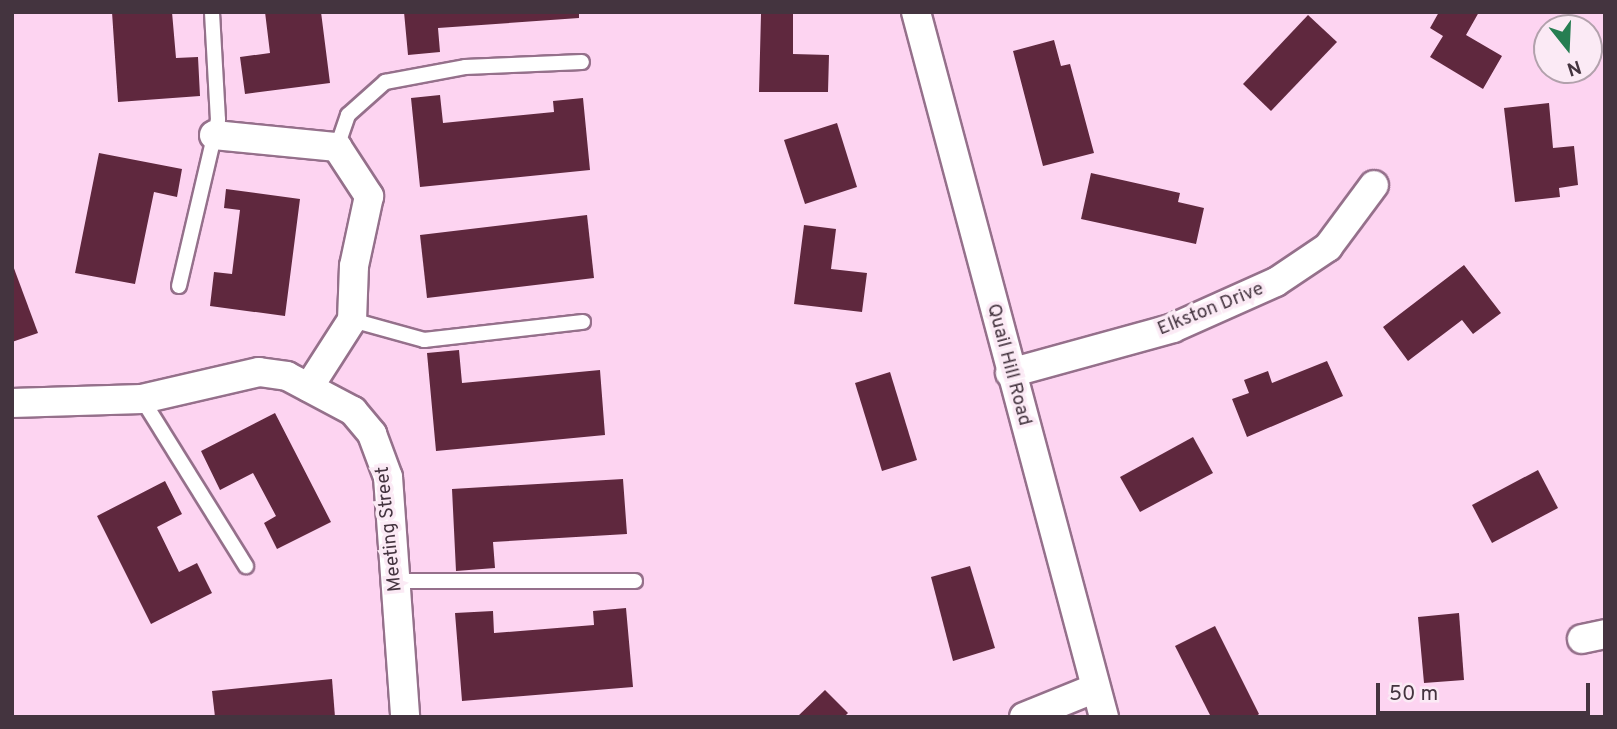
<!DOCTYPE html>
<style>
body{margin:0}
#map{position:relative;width:1617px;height:729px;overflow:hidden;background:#fdd4f1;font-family:Overpass,sans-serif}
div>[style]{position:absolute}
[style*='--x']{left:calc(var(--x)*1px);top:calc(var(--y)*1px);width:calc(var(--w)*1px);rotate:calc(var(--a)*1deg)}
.building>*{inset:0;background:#5f283e}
.roads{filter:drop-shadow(2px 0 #95708b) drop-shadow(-2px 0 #95708b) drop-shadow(0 2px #95708b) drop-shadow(0 -2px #95708b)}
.lane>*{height:14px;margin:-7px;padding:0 7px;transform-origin:7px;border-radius:7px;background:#fff}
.street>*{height:28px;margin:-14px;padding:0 14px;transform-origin:14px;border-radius:14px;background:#fff}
span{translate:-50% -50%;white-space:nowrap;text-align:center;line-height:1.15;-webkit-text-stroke:7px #fbeaf5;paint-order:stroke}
.street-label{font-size:19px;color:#44343f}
.frame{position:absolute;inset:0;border:14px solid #44343f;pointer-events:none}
.north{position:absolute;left:1533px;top:14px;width:70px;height:70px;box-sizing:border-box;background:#fbeaf5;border:2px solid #b2a1ac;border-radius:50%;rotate:162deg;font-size:19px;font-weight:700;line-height:28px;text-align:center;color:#44343f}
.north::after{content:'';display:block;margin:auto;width:24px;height:32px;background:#267e52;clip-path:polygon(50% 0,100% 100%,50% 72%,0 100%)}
.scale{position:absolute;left:1376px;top:683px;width:214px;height:32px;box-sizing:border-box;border:4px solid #44343f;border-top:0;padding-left:9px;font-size:21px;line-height:24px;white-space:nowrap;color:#44343f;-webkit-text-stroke:5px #fbeaf5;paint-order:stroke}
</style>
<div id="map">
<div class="building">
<i style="clip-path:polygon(112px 12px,172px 12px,176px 58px,198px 57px,200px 96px,118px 102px)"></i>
<i style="clip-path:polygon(265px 12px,321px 12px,330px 83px,245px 94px,240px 57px,270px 53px)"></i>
<i style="clip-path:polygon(404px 12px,579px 12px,579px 18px,438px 28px,440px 52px,408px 55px)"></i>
<i style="clip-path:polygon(1439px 12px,1479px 12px,1466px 35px,1502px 56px,1483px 89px,1430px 57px,1443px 36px,1430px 28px)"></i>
<i style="clip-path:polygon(761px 14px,793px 14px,793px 54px,829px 55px,828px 92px,759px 92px)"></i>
<i style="clip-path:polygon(1308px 15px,1337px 42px,1271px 111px,1243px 84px)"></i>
<i style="clip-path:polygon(1054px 40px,1061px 66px,1070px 64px,1094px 153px,1043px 166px,1013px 51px)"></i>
<i style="clip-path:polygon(440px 95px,443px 123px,554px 112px,553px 101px,583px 98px,590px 170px,420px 187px,411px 98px)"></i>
<i style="clip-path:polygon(1549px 103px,1553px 148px,1574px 146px,1578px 185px,1559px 188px,1560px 197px,1515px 202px,1504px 108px)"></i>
<i style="clip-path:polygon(837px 123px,857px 187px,805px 204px,784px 140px)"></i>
<i style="clip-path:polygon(99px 153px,182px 169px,177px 197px,154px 192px,135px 284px,75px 273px)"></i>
<i style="clip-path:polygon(1091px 173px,1180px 193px,1178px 202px,1204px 208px,1196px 244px,1081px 219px)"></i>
<i style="clip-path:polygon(226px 189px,300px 199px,285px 316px,210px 306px,214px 272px,232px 274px,240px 210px,224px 208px)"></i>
<i style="clip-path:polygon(587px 215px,594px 278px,427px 298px,420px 235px)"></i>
<i style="clip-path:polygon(804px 225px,836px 229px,831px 269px,867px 273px,862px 312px,794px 304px)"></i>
<i style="clip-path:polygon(12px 263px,38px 333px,12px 342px)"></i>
<i style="clip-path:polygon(1464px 265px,1501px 313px,1473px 334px,1462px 320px,1408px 361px,1383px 327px)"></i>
<i style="clip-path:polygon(459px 350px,462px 383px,600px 370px,605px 435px,436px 451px,427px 353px)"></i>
<i style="clip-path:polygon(1327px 361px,1343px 396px,1247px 437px,1232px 399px,1249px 393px,1244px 380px,1268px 371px,1272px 383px)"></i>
<i style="clip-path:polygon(890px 372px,917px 460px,882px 471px,855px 383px)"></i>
<i style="clip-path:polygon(275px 413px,331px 522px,277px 549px,264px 523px,276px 516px,253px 473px,220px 490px,201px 451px)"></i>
<i style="clip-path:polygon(1193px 437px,1213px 473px,1140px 512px,1120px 477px)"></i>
<i style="clip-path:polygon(1538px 470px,1558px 508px,1492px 543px,1472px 505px)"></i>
<i style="clip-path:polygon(623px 479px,627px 534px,493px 542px,495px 568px,456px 571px,452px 489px)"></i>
<i style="clip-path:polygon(165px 481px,182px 514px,157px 527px,179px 572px,197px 563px,212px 593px,151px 624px,97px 516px)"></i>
<i style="clip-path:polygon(970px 566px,995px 648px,953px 661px,931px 577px)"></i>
<i style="clip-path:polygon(626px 608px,633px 687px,462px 701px,455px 613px,493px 611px,494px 633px,594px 625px,593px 611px)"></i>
<i style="clip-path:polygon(1459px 613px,1464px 680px,1424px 683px,1418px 617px)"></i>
<i style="clip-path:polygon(1215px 626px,1259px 714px,1255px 717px,1211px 717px,1175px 646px)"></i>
<i style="clip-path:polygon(332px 679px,335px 717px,215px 717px,212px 691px)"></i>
<i style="clip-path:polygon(825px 690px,848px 713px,844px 717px,797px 717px)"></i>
</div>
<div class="roads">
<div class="lane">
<i style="--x:337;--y:147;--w:34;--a:-71"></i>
<i style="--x:348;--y:115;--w:50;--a:-41.7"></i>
<i style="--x:385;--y:82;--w:81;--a:-10.6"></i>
<i style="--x:465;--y:67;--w:117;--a:-2.4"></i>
<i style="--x:179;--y:286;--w:171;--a:-76.8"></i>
<i style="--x:218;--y:120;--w:108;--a:-93.2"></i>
<i style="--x:352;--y:320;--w:75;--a:15.5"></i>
<i style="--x:424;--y:340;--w:160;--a:-6.5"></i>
<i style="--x:142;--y:399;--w:197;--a:58.1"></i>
<i style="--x:396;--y:581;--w:239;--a:0"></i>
</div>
<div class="street">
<i style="--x:916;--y:12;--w:730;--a:75.07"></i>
<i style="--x:214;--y:135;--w:124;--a:5.6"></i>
<i style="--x:337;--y:147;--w:59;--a:56.9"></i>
<i style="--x:369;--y:196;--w:72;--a:102.1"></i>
<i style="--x:354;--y:266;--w:54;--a:92.1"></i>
<i style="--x:352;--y:320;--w:80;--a:122.7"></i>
<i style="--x:1010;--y:373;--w:169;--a:-15.4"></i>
<i style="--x:1173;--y:328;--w:113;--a:-24.1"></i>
<i style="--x:1276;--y:282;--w:63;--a:-33.9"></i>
<i style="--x:1328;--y:247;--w:77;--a:-53.4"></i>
<i style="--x:12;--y:403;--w:130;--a:-1.8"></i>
<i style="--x:142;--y:399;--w:120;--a:-13"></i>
<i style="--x:259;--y:372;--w:28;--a:8"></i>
<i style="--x:287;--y:376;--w:75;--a:27.9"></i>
<i style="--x:353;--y:411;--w:30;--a:50"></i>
<i style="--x:372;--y:434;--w:46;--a:69.6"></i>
<i style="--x:388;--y:477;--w:241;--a:85.9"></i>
<i style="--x:1582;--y:639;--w:24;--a:-12"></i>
<i style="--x:1024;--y:717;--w:74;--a:-22.1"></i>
</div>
</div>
<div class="street-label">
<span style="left:1211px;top:310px;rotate:-22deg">Elkston Drive</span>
<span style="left:1008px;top:365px;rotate:75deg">Quail Hill Road</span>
<span style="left:390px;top:529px;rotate:-96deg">Meeting Street</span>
</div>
<div class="frame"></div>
<div class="north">N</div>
<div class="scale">50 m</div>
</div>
